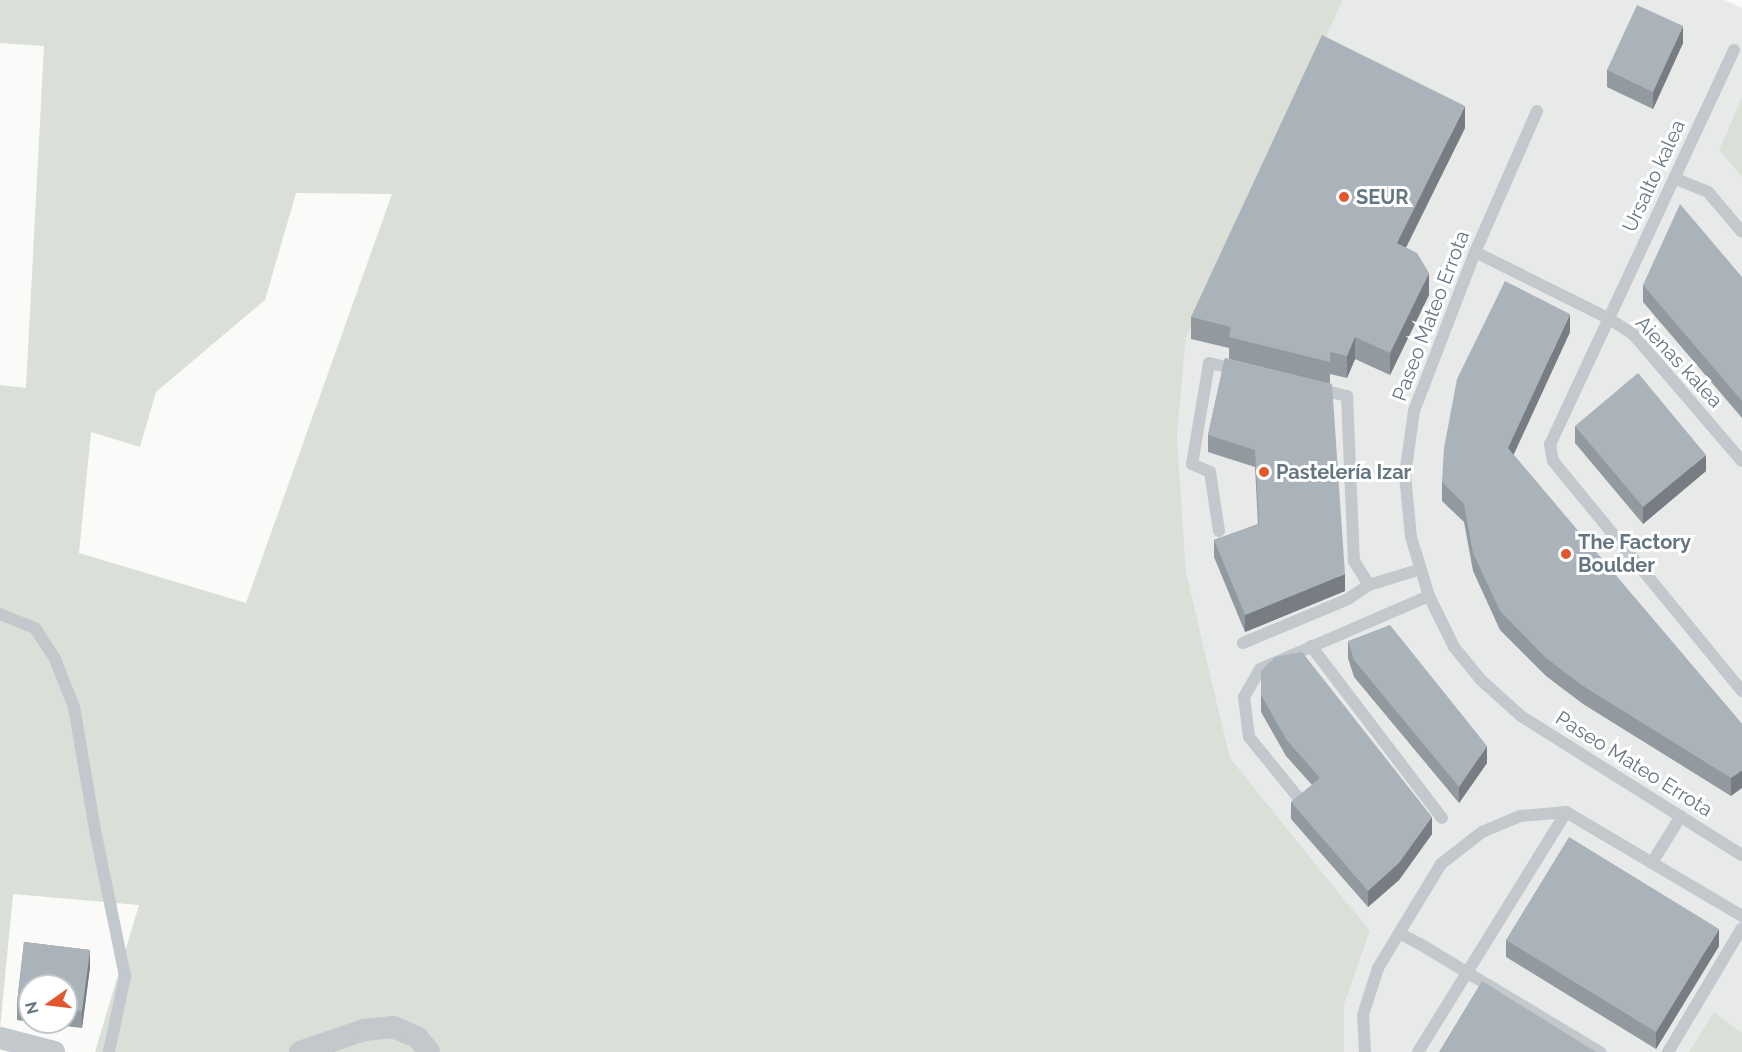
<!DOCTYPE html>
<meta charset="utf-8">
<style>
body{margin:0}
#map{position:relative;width:1742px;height:1052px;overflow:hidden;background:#fafaf8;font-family:Raleway,sans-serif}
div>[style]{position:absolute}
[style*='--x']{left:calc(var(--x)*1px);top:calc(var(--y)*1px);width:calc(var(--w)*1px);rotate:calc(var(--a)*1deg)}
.built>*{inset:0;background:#e8e9e9}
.green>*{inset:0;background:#dadfd7}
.service>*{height:12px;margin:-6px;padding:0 6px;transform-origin:6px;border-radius:6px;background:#c3c8cc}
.minor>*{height:22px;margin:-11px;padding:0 11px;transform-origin:11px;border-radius:11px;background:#c3c8cc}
.service-bridge>*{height:12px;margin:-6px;padding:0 6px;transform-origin:6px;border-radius:6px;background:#c3c8cc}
.wall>*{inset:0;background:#929a9f}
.shaded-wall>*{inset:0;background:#777d82}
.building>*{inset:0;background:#aab3b9}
.dots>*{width:16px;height:16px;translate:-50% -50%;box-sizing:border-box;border:3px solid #fff;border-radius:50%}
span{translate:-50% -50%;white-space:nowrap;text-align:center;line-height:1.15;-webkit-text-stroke:6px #fff;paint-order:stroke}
.street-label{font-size:20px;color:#657683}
.poi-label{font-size:20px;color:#657683;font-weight:700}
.left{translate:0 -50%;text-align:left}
.north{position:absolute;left:18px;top:974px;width:60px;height:60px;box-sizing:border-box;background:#fff;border:2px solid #c1c8cd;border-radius:50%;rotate:256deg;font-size:16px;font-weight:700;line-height:24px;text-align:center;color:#657683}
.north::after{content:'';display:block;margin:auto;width:21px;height:27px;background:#e4572e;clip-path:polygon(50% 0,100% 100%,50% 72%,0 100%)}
</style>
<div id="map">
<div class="built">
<i style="clip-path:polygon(1343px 0,1724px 0,1742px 8px,1742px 97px,1719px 150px,1742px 177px,1742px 1052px,1344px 1052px,1344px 1005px,1370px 931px,1230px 758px,1186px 572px,1177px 436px,1186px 338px)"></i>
</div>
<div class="green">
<i style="clip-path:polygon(evenodd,0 0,1343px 0,1186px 338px,1177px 436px,1186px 572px,1230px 758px,1370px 931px,1344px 1005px,1344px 1052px,95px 1052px,139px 905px,13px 894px,0 1029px,0 385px,26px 388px,44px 46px,0 43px,0 0,296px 193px,392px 194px,246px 603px,79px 553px,91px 432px,140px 447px,156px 392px,265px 300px,296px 193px)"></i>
<i style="clip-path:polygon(1742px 97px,1742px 177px,1719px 150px)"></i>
<i style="clip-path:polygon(1714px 1012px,1742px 1033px,1742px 1052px,1689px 1052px)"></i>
</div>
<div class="service">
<i style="--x:1734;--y:50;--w:435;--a:115"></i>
<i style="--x:1550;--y:444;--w:17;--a:80"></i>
<i style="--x:1553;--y:461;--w:298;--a:50.6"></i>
<i style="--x:1537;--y:111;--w:154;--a:113.7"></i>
<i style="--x:1475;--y:252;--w:170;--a:111"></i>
<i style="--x:1414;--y:411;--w:65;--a:98"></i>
<i style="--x:1405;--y:475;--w:62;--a:84.5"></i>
<i style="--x:1411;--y:537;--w:62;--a:73"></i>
<i style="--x:1429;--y:596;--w:57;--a:63.9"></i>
<i style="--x:1454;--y:647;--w:43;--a:50.7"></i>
<i style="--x:1481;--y:680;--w:54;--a:42"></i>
<i style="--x:1521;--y:716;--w:261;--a:32.2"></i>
<i style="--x:1676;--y:179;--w:35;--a:22"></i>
<i style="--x:1708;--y:192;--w:52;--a:49.6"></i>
<i style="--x:1475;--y:252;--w:148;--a:26.4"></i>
<i style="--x:1608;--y:318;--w:30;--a:33"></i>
<i style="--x:1633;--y:334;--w:167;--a:49.4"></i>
<i style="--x:1317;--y:389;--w:31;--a:13"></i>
<i style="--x:1347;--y:396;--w:165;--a:87.6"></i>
<i style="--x:1354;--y:561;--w:28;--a:58"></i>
<i style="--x:1219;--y:531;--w:60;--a:-98.7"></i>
<i style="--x:1210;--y:472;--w:20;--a:-156"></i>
<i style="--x:1192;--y:464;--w:102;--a:-80.4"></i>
<i style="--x:1209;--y:363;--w:31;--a:13"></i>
<i style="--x:0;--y:614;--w:38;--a:22"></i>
<i style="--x:35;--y:628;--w:37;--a:57"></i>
<i style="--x:55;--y:659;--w:52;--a:68.4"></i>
<i style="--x:74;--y:707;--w:125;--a:80.3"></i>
<i style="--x:95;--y:830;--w:149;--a:78.4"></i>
<i style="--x:125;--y:976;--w:78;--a:101.9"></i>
<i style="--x:1243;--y:643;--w:114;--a:-22.7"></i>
<i style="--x:1348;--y:599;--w:25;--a:-34"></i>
<i style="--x:1369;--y:585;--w:54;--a:-17.1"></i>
<i style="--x:1311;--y:646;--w:216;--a:52.7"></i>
<i style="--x:1297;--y:796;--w:76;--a:-129.1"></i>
<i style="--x:1249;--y:737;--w:40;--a:-97.1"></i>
<i style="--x:1244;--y:697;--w:32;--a:-60"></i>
<i style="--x:1260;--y:669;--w:184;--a:-23.4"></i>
<i style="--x:1653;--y:861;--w:53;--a:-58.1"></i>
<i style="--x:1399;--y:933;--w:24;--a:28"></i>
<i style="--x:1488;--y:985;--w:131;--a:30.9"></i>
<i style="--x:1365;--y:1052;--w:37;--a:-93"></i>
<i style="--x:1363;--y:1015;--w:49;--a:-72.3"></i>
<i style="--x:1378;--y:968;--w:122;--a:-58.8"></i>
<i style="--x:1441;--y:864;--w:52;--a:-38"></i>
<i style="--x:1482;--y:832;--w:41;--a:-22.8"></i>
<i style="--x:1520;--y:816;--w:46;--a:-5"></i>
<i style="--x:1418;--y:1052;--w:282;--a:-58.3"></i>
<i style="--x:1566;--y:812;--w:204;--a:30.6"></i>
<i style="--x:1668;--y:1052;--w:144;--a:-59.2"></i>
</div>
<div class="minor">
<i style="--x:0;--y:1038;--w:56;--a:14.5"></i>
<i style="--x:300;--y:1052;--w:68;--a:-19"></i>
<i style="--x:364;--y:1030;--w:29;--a:-6"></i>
<i style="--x:393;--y:1027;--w:26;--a:23"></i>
<i style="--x:417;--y:1037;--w:19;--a:51"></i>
</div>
<div class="service-bridge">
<i style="--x:1420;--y:944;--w:79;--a:31.1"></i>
</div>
<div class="wall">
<i style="clip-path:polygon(1683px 43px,1653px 109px,1607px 87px,1607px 70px)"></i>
<i style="clip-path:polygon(1465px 128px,1406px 248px,1429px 295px,1390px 375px,1355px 359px,1347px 378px,1330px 374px,1330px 384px,1229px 359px,1229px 348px,1191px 339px,1191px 317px)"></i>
<i style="clip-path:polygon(1742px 277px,1742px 418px,1643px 302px,1643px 285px)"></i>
<i style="clip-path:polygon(1570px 332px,1513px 455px,1742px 724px,1731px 796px,1583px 704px,1546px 676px,1500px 630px,1473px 571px,1464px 522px,1442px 501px,1442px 482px)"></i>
<i style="clip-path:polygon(1225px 358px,1345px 591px,1245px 632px,1214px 557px,1214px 540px,1258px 524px,1255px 467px,1208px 452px,1208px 435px)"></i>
<i style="clip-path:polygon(1575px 426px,1706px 471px,1643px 524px,1575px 443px)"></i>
<i style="clip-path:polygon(1348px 641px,1487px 763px,1459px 803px,1354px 677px,1348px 658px)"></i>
<i style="clip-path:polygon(1261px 671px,1432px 834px,1399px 880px,1368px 907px,1291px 819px,1291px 802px,1312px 785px,1286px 756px,1261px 712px)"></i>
<i style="clip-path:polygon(1506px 940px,1719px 946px,1656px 1049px,1506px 957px)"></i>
<i style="clip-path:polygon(24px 942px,90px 950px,90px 967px,82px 1028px,31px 1022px,66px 1022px,66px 986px,30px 986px,30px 1022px,17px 1020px,17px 1003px)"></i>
</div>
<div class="shaded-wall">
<i style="clip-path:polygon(1683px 26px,1683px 43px,1653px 109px,1653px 92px)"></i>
<i style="clip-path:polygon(1465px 106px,1465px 128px,1397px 265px,1397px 243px)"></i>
<i style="clip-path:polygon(1429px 273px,1429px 295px,1390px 375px,1390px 353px)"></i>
<i style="clip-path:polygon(1570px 314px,1570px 332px,1508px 467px,1508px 448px)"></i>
<i style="clip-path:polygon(1355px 337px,1355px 359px,1347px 378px,1347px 356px)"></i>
<i style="clip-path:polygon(1706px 455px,1706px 471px,1643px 524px,1643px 507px)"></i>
<i style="clip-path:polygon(1345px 574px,1345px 591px,1245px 632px,1245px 615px)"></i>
<i style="clip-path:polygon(1487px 746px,1487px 763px,1459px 803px,1459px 787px)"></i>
<i style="clip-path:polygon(1742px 770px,1742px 788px,1731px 796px,1731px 778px)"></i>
<i style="clip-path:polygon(1432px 817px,1432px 834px,1399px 880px,1368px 907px,1368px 891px)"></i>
<i style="clip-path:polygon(1719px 929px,1719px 946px,1656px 1049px,1656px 1032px)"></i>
<i style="clip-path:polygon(90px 950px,90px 967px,82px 1028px,82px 1011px)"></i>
</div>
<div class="building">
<i style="clip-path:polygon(1637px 5px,1683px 26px,1653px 92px,1607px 70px)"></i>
<i style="clip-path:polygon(1322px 35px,1465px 106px,1397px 243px,1417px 253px,1429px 273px,1390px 353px,1355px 337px,1347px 356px,1330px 352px,1330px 362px,1229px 337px,1231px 327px,1191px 317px)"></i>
<i style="clip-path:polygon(1680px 204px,1742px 277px,1742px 401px,1643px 285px)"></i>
<i style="clip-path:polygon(1505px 281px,1570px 314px,1508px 448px,1742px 724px,1742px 770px,1731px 778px,1583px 686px,1546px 658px,1500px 611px,1473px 553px,1464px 504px,1442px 482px,1444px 448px,1457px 379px)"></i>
<i style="clip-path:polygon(1225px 358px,1332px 384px,1345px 574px,1245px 615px,1214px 540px,1259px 524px,1255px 450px,1208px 435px)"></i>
<i style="clip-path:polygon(1638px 373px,1706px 455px,1643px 507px,1575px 426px)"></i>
<i style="clip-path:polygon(1390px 625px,1487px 746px,1459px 787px,1354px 660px,1348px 641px)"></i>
<i style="clip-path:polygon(1302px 652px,1432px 817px,1399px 863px,1368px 891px,1291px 802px,1320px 778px,1286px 739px,1261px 695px,1261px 671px,1275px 657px)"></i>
<i style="clip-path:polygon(1569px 837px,1719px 929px,1656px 1032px,1506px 940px)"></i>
<i style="clip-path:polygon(24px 942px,90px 950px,82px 1011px,66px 1009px,66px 986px,30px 986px,30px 1005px,17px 1003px)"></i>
<i style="clip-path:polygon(1482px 981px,1596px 1052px,1439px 1052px)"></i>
</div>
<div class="dots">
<i style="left:1344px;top:197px;background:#e4572e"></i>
<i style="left:1264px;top:472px;background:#e4572e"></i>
<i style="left:1566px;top:554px;background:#e4572e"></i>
</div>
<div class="street-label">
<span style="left:1654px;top:176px;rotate:-65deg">Ursalto kalea</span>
<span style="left:1431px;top:316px;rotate:-69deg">Paseo Mateo Errota</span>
<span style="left:1679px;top:362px;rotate:47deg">Aienas kalea</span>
<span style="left:1634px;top:764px;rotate:32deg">Paseo Mateo Errota</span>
</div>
<div class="poi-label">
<span class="left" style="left:1356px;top:197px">SEUR</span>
<span class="left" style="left:1276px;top:472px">Pastelería Izar</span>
<span class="left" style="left:1578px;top:554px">The Factory<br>Boulder</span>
</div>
<div class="north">N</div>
</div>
